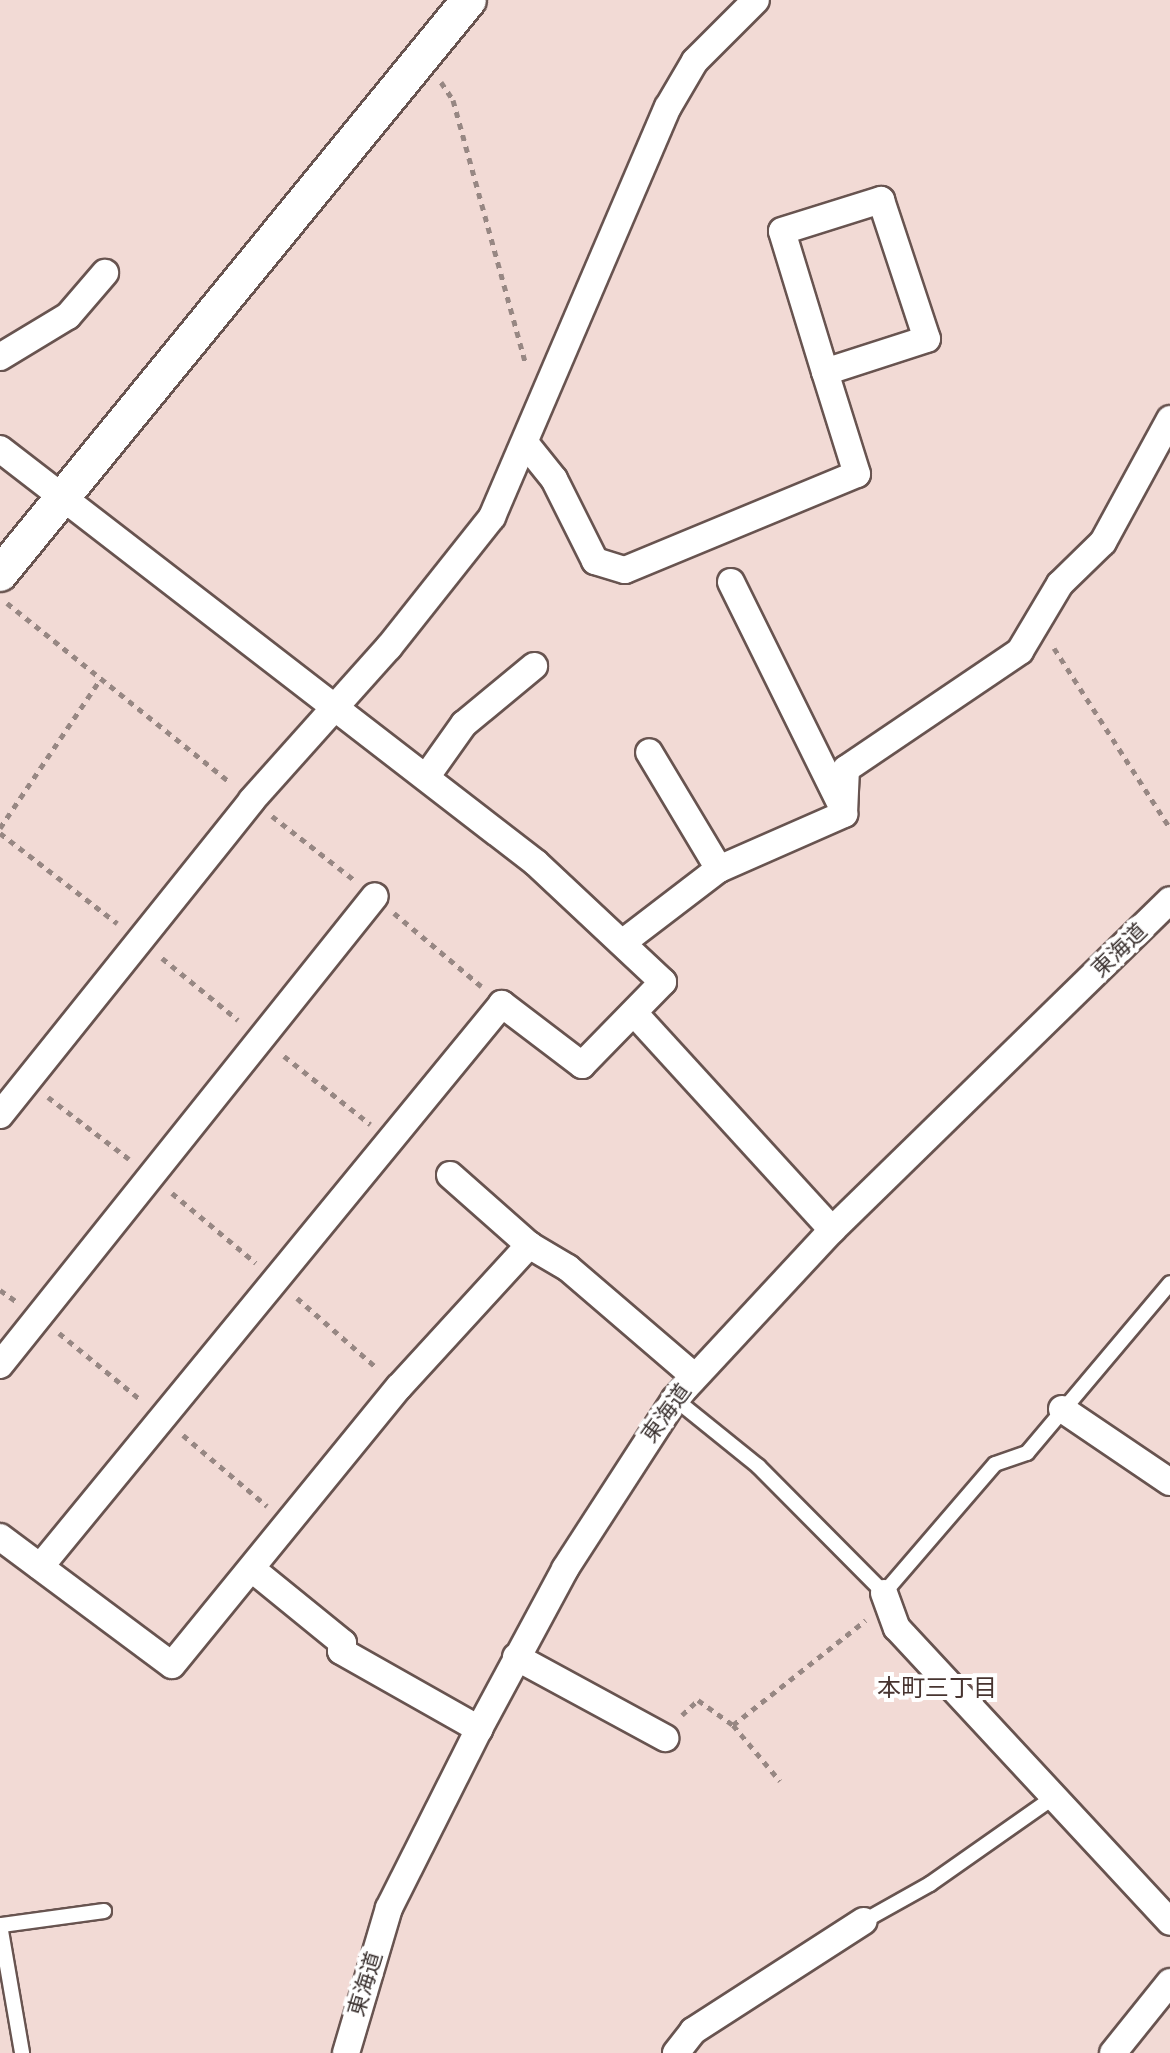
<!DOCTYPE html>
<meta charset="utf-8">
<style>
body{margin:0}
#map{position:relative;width:1170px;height:2053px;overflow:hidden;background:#f2dad5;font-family:Montserrat,"Noto Sans JP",sans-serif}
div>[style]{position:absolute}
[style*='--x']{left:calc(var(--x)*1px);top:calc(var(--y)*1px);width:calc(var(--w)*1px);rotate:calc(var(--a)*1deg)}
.path>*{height:5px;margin-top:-2.5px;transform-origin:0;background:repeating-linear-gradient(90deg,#978783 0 6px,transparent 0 12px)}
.roads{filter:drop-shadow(2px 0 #685450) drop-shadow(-2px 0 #685450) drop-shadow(0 2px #685450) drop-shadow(0 -2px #685450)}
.service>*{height:14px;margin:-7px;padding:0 7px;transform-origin:7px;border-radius:7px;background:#fff}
.minor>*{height:26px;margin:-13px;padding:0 13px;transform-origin:13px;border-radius:13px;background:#fff}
.tertiary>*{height:34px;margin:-17px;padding:0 17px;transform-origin:17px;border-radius:17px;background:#fff}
span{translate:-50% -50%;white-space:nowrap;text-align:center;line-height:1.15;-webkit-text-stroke:8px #fff;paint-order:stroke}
.street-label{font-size:22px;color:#3b3230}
.neighbourhood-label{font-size:24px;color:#473430}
</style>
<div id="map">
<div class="path">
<i style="--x:441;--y:82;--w:22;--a:56"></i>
<i style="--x:453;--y:100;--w:275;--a:74.6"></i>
<i style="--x:7;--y:603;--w:286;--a:38.8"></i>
<i style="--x:1054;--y:648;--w:214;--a:57.2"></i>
<i style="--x:272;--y:816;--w:103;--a:37.9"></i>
<i style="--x:0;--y:828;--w:179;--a:-56"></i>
<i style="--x:0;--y:833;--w:148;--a:37.6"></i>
<i style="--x:394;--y:913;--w:114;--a:40"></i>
<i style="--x:162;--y:958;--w:98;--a:39.2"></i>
<i style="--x:284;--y:1056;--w:110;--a:38.3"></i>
<i style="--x:48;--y:1097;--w:102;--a:37.4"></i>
<i style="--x:172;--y:1193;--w:109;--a:39.8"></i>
<i style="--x:0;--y:1290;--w:19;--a:35"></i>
<i style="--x:297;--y:1298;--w:106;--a:41.2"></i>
<i style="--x:59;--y:1333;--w:106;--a:39.3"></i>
<i style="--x:183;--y:1435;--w:110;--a:40.2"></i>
<i style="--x:682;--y:1715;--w:22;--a:-43"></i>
<i style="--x:698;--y:1700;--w:43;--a:35.5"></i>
<i style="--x:733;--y:1725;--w:73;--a:50"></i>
<i style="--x:733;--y:1725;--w:169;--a:-38.3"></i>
</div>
<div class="roads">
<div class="service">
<i style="--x:675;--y:1399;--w:107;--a:38.9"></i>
<i style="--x:758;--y:1466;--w:179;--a:45.2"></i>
<i style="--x:884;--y:1593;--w:170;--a:-49.3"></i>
<i style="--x:995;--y:1464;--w:34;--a:-19"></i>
<i style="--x:1027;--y:1453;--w:222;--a:-49.9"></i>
<i style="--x:864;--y:1921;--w:76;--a:-29.3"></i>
<i style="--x:930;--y:1884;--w:148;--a:-35.1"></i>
<i style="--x:0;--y:1925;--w:130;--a:80.2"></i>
<i style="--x:2;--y:1925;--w:103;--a:-7.8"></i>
</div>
<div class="minor">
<i style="--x:0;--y:357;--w:79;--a:-31.1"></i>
<i style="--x:68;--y:316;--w:57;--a:-49.3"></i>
<i style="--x:525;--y:443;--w:46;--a:51.1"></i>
<i style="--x:554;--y:479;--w:92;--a:63.4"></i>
<i style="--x:595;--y:561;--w:31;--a:17"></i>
<i style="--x:625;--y:570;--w:251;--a:-22.5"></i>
<i style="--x:857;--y:474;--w:107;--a:-107.4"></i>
<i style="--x:825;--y:372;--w:147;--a:-107"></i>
<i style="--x:782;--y:231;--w:104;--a:-17.4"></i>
<i style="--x:881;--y:200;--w:146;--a:71.7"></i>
<i style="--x:927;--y:339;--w:107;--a:162.1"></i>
<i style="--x:0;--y:449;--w:677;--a:37.68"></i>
<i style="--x:536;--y:863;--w:174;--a:43.1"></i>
<i style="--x:663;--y:982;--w:116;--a:134.3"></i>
<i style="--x:582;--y:1065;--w:101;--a:-142.7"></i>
<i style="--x:502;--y:1004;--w:728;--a:129.37"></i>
<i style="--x:731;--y:582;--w:251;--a:63.7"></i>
<i style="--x:427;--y:776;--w:64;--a:-54.6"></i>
<i style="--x:464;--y:724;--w:91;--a:-39.6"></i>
<i style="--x:719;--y:869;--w:137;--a:-23.7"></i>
<i style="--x:844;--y:814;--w:45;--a:-87.5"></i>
<i style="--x:846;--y:769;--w:210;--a:-34.1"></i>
<i style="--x:1020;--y:651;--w:78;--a:-59.2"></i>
<i style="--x:1060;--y:584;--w:60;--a:-44.3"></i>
<i style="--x:1103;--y:542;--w:140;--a:-61.4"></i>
<i style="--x:626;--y:940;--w:117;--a:-37.4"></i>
<i style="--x:719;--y:869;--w:136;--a:-120.9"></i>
<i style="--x:636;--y:1015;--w:291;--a:47.6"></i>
<i style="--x:0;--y:1115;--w:403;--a:-51.3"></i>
<i style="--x:252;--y:800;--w:205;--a:-48.2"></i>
<i style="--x:389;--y:647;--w:166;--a:-51.6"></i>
<i style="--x:492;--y:517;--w:446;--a:-66.8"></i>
<i style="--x:668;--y:107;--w:53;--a:-59.6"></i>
<i style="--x:695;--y:61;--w:86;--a:-45"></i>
<i style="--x:450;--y:1175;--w:106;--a:41.5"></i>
<i style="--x:0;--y:1365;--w:600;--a:-51.36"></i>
<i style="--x:1062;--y:1409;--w:130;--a:34.1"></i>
<i style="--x:0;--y:1537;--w:214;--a:36.7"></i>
<i style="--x:172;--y:1665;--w:359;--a:-50.8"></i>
<i style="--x:399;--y:1387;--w:193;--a:-47.5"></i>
<i style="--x:529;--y:1245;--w:45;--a:30.5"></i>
<i style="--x:568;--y:1268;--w:166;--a:40.6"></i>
<i style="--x:252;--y:1569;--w:117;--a:39.1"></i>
<i style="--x:343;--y:1643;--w:8;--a:104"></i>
<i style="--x:341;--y:1651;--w:159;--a:29.5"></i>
<i style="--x:884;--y:1593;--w:37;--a:70"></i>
<i style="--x:897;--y:1628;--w:401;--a:47.1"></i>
<i style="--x:516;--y:1657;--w:170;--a:28.5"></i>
<i style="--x:346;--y:2053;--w:151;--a:-73.5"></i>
<i style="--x:389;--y:1908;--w:200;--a:-63.3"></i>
<i style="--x:479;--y:1729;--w:182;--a:-61.7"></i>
<i style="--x:565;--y:1569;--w:202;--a:-57.1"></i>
<i style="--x:675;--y:1399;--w:231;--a:-47.1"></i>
<i style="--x:832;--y:1230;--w:472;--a:-44.3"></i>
<i style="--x:676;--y:2053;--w:28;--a:-52"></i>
<i style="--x:693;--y:2031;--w:203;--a:-32.8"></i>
<i style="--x:1113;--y:2053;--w:91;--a:-51.2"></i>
</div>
<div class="tertiary">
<i style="--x:0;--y:574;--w:741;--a:-50.75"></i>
</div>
</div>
<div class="street-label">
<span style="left:1119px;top:950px;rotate:-44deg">東海道</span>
<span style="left:666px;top:1413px;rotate:-54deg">東海道</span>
<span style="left:365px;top:1984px;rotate:-73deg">東海道</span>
</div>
<div class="neighbourhood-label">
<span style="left:937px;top:1688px">本町三丁目</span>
</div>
</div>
